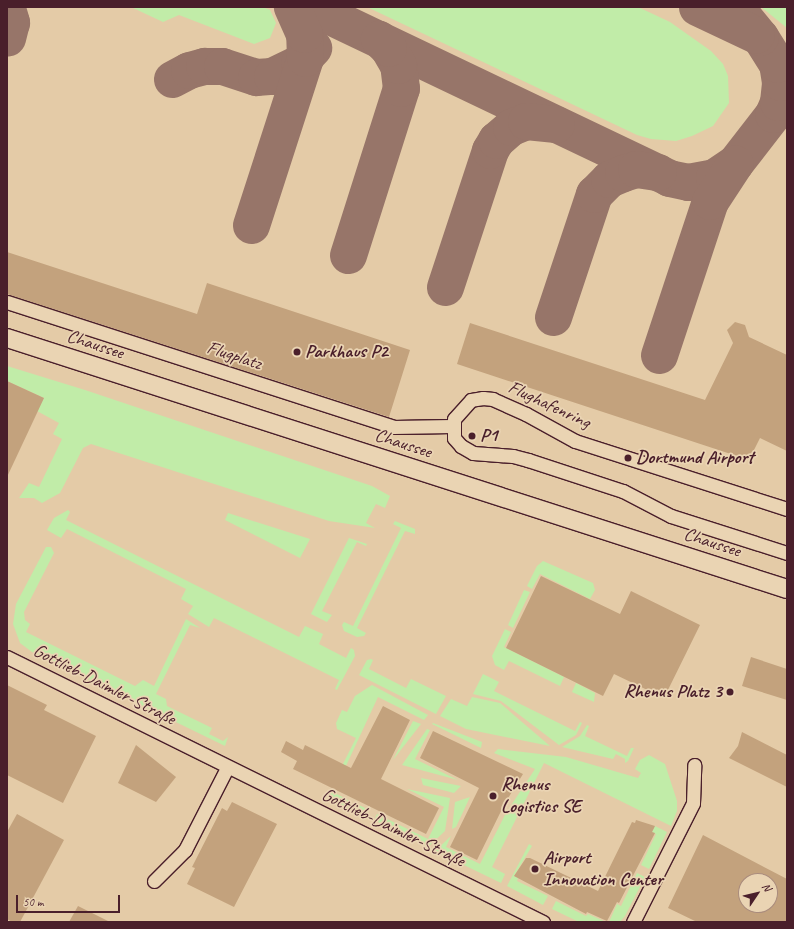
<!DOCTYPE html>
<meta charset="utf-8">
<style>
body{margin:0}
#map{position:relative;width:794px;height:929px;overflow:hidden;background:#e4cba7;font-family:Caveat,sans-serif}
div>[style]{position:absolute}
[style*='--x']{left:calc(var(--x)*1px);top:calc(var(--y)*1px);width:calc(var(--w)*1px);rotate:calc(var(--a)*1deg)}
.green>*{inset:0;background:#c1eca8}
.taxiway>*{height:37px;margin:-18.5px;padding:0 18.5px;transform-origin:18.5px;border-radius:18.5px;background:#977569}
.building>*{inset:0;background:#c3a27d}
.roads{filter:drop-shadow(1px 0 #4a1f2b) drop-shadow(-1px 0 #4a1f2b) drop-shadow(0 1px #4a1f2b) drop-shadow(0 -1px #4a1f2b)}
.minor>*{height:13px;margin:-6.5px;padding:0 6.5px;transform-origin:6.5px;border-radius:6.5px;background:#ead4b3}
.secondary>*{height:18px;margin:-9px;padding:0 9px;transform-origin:9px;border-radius:9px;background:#ead4b3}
.dots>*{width:11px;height:11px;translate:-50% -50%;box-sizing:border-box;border:2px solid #ead4b3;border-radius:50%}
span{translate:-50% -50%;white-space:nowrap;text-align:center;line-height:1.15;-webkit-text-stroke:3.5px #ead4b3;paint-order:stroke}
.street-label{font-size:19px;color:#4a1f2b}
.poi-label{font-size:19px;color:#4a1f2b;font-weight:700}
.left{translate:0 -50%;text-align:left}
.right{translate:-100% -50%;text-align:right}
.frame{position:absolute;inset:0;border:8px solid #4a1f2b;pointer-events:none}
.north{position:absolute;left:738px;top:873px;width:40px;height:40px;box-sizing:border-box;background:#ead4b3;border:1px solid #aa8c7d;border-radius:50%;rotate:55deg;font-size:11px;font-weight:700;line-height:16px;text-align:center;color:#4a1f2b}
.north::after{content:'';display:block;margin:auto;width:14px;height:18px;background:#4a1f2b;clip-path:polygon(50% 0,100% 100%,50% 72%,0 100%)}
.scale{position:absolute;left:16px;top:895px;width:104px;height:18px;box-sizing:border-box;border:2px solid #4a1f2b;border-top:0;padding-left:5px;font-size:12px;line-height:14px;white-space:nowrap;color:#4a1f2b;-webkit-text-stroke:3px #ead4b3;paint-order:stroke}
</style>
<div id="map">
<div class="green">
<i style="clip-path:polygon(131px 7px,263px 7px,270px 10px,276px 23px,270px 38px,254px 44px,179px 15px,163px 22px)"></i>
<i style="clip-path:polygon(367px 7px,638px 7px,670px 22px,711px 51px,723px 64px,728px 76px,729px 103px,713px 126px,692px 136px,676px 141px,651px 139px,637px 135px)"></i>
<i style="clip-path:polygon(761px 7px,787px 7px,787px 28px)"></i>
<i style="clip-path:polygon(7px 366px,85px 390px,372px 486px,390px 496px,385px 508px,376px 504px,366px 523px,375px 528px,329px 521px,91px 444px,83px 448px,60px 493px,42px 503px,34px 498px,19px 498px,29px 483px,39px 487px,62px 439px,53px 434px,59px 423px,37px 411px,44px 398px,7px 381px)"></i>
<i style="clip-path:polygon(68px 510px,70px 512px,66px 520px,299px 637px,305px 626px,323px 634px,319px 644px,346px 658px,351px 648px,354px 650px,355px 656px,337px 690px,335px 689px,339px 680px,214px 618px,209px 627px,188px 614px,193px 606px,181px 599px,186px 589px,67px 529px,61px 538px,47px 530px,54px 518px)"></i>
<i style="clip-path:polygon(228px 513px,310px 539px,300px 558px,225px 520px)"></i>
<i style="clip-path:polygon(395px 521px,415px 529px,415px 534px,405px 531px,357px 628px,366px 633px,364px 636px,357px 637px,344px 631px,342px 625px,344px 622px,353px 626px,401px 528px,393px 524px)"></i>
<i style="clip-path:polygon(349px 538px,367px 544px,366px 546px,357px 542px,322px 611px,332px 615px,327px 622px,311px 614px)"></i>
<i style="clip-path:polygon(46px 547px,51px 547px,54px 553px,24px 612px,25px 620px,30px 624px,26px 632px,135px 686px,143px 680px,154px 686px,186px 619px,200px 628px,190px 625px,156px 694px,166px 699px,167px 706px,212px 728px,209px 734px,223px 741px,228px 737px,225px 746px,32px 652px,20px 643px,13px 624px,16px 604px)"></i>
<i style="clip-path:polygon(543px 561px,593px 583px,595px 590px,590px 599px,540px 574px,532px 589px,527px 586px,537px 566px)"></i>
<i style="clip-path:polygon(524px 590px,530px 592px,513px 628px,508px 625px)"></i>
<i style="clip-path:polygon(505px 629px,511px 632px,504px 647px,564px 677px,560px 686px,509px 661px,504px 670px,495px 665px,492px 656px)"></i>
<i style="clip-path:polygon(371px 659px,373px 660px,369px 669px,406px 688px,411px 679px,446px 696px,436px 714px,359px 675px,367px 660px)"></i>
<i style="clip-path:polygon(483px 674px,499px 682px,494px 691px,575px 731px,580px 722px,582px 723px,576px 735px,559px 745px,501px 701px,473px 694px)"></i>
<i style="clip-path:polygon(576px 683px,595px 693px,594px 702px,572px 692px)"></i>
<i style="clip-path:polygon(372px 685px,428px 715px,424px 720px,378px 697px,345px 768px,342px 766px,356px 738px,337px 729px,336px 723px,342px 710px,347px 712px,355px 696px)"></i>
<i style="clip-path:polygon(472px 697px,500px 703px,550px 746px,466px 729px,440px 716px,451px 699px,467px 706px)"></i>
<i style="clip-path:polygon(413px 721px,421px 724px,393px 760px)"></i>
<i style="clip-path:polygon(433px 723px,482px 742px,481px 748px,432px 724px)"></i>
<i style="clip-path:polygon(587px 725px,589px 726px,585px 736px,627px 756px,631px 748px,634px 748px,628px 761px,625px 763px,625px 759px,616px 754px,613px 759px,562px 747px,580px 736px)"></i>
<i style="clip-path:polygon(427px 729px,430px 730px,415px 759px,458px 780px,402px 765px)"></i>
<i style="clip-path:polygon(498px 749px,566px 757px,638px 778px,641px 773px,635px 769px,640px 760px,649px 755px,665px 764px,677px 801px,677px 811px,671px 826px,544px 763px,492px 867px,505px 874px,501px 883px,435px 851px,451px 836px,446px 847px,480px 864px,506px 813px,535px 769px,494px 753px)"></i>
<i style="clip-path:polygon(421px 778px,461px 786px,454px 793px,423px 785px)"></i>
<i style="clip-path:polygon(407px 789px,450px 798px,445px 831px,428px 847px,374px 820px,377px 814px,428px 839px,444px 807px)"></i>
<i style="clip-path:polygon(331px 791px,350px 801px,348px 804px,353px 806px,355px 803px,369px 810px,366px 817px,328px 798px)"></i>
<i style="clip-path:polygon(470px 797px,456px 827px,452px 829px,455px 802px)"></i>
<i style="clip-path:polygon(655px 826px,667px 832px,649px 869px,641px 865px,656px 834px,652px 832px)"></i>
<i style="clip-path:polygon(529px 844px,532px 846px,514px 876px,518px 878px,517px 881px,548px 896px,543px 905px,507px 886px)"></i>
<i style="clip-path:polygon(637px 873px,645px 877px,625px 916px,620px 922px,609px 922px,617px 904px,621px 906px)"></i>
<i style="clip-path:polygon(556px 901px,586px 916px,588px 914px,606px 922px,579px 922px,552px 909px)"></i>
</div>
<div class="taxiway">
<i style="--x:311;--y:7;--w:397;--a:25.5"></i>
<i style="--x:669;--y:178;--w:19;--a:12"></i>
<i style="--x:688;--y:182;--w:26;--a:-11"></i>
<i style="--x:714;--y:177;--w:25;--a:-34"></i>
<i style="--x:735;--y:163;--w:62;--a:-52.2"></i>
<i style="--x:773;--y:114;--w:13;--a:-67"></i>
<i style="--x:778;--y:102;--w:20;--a:-84"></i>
<i style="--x:780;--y:82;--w:18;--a:-99"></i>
<i style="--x:777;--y:64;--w:32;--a:-122"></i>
<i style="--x:760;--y:37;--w:38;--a:-129"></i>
<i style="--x:697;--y:7;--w:65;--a:25.4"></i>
<i style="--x:7;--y:8;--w:15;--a:74"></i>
<i style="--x:11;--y:22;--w:16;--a:104"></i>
<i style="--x:172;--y:79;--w:19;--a:-28"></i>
<i style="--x:189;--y:70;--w:16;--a:-15"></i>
<i style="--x:204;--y:66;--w:18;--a:0"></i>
<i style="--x:222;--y:66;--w:36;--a:18"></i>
<i style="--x:256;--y:77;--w:16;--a:-4"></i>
<i style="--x:272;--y:76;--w:30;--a:-26"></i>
<i style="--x:299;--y:63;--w:21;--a:-47"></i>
<i style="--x:251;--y:225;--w:176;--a:-72.1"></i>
<i style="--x:305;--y:58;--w:24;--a:-92"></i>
<i style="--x:304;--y:34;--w:30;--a:-114"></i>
<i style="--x:348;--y:255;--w:175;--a:-72.4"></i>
<i style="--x:401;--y:88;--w:23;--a:-97"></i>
<i style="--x:398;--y:65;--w:20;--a:-120"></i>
<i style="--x:388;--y:48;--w:13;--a:-135"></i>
<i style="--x:445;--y:287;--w:144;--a:-71.8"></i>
<i style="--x:490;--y:150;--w:12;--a:-59"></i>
<i style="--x:496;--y:140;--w:20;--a:-41"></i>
<i style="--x:511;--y:127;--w:16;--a:-22"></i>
<i style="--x:526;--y:121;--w:30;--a:6"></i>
<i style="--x:553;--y:317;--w:130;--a:-71.6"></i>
<i style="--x:594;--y:194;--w:21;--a:-45"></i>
<i style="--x:609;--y:179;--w:15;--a:-23"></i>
<i style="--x:623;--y:173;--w:14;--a:-17"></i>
<i style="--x:636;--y:169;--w:22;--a:8"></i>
<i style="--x:659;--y:355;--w:162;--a:-71.7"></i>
<i style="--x:710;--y:201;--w:45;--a:-56.7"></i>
</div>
<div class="building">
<i style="clip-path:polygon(7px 252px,197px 314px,207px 283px,410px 350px,389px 417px,7px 294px)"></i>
<i style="clip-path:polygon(735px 322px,745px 325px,749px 337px,787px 355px,787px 451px,760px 438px,749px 460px,457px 364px,470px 323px,705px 400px,733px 343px,727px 330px)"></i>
<i style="clip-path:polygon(7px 381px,44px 398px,7px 477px)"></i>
<i style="clip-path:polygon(541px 576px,620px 614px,631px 591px,700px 625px,664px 698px,614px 674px,603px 696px,506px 648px)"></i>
<i style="clip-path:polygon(751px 657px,787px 669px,787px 700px,742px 686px)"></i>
<i style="clip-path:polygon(7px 685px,47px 705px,44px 710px,96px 736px,63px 803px,7px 775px)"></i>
<i style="clip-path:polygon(383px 706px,410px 720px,381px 779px,439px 808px,426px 834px,293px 769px,297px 761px,281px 752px,286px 741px,303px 750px,305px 745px,351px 768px)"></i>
<i style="clip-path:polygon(433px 731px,523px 774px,505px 803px,477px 860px,450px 847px,479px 788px,420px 758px)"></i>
<i style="clip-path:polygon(742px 732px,787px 755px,787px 787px,729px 758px,738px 746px)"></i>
<i style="clip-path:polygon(136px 745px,176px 777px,156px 802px,118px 783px)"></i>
<i style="clip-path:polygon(232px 802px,277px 824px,234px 907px,187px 884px,195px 868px,192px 867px,222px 808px,227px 811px)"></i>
<i style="clip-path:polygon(17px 814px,64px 840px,20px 922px,12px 922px,7px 919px,7px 832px)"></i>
<i style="clip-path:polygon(636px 820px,655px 826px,652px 832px,655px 833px,619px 903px,617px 902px,607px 921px,587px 912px,586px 914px,514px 876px,526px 858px,530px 858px,598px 891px,632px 822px,635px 823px)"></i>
<i style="clip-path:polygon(evenodd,703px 835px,787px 879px,787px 922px,697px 922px,668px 908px,703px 835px,746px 881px,770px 881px,770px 905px,746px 905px,746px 881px)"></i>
<i style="clip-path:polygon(78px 906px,110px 922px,69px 922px)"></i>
</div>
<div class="roads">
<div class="minor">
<i style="--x:7;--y:302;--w:406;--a:17.9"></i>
<i style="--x:393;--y:427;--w:59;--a:-1"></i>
<i style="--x:787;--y:509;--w:223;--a:-162.2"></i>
<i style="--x:575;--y:441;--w:56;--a:-151.1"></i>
<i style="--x:526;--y:414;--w:36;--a:-156"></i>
<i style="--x:493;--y:399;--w:10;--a:-174"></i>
<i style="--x:483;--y:398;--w:12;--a:171"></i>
<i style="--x:471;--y:400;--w:25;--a:132"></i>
<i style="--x:454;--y:419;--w:19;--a:90"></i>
<i style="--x:454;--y:438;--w:11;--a:49"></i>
<i style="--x:461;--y:446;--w:14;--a:30"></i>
<i style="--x:473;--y:453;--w:40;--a:4.3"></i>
<i style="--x:513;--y:456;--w:16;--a:15"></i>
<i style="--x:528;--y:460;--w:100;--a:18.1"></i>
<i style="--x:623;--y:491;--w:54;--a:27.5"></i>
<i style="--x:671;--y:516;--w:122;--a:17.7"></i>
<i style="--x:7;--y:657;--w:598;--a:26.31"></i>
<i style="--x:154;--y:881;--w:44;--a:-45"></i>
<i style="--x:185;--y:850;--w:92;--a:-62.9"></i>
<i style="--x:633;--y:922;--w:133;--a:-63.2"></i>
<i style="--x:693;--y:803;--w:38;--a:-88"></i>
</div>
<div class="secondary">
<i style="--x:7;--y:338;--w:819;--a:17.84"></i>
</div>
</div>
<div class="dots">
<i style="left:297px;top:352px;background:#4a1f2b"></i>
<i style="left:472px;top:436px;background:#4a1f2b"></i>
<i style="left:628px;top:458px;background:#4a1f2b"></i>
<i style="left:730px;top:692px;background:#4a1f2b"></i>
<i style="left:493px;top:796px;background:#4a1f2b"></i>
<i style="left:535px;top:869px;background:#4a1f2b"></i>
</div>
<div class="street-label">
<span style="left:95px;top:345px;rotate:18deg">Chaussee</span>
<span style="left:234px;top:356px;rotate:18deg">Flugplatz</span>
<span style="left:549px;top:405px;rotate:25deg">Flughafenring</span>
<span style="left:403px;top:444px;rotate:18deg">Chaussee</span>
<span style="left:712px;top:543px;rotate:18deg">Chaussee</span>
<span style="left:104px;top:685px;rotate:27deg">Gottlieb-Daimler-Straße</span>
<span style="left:393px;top:828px;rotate:26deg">Gottlieb-Daimler-Straße</span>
</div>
<div class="poi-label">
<span class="left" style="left:305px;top:352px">Parkhaus P2</span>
<span class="left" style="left:480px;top:436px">P1</span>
<span class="left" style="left:636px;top:458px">Dortmund Airport</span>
<span class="right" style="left:722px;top:692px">Rhenus Platz 3</span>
<span class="left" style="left:501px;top:796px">Rhenus<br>Logistics SE</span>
<span class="left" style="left:543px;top:869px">Airport<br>Innovation Center</span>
</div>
<div class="frame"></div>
<div class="north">N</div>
<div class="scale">50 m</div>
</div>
